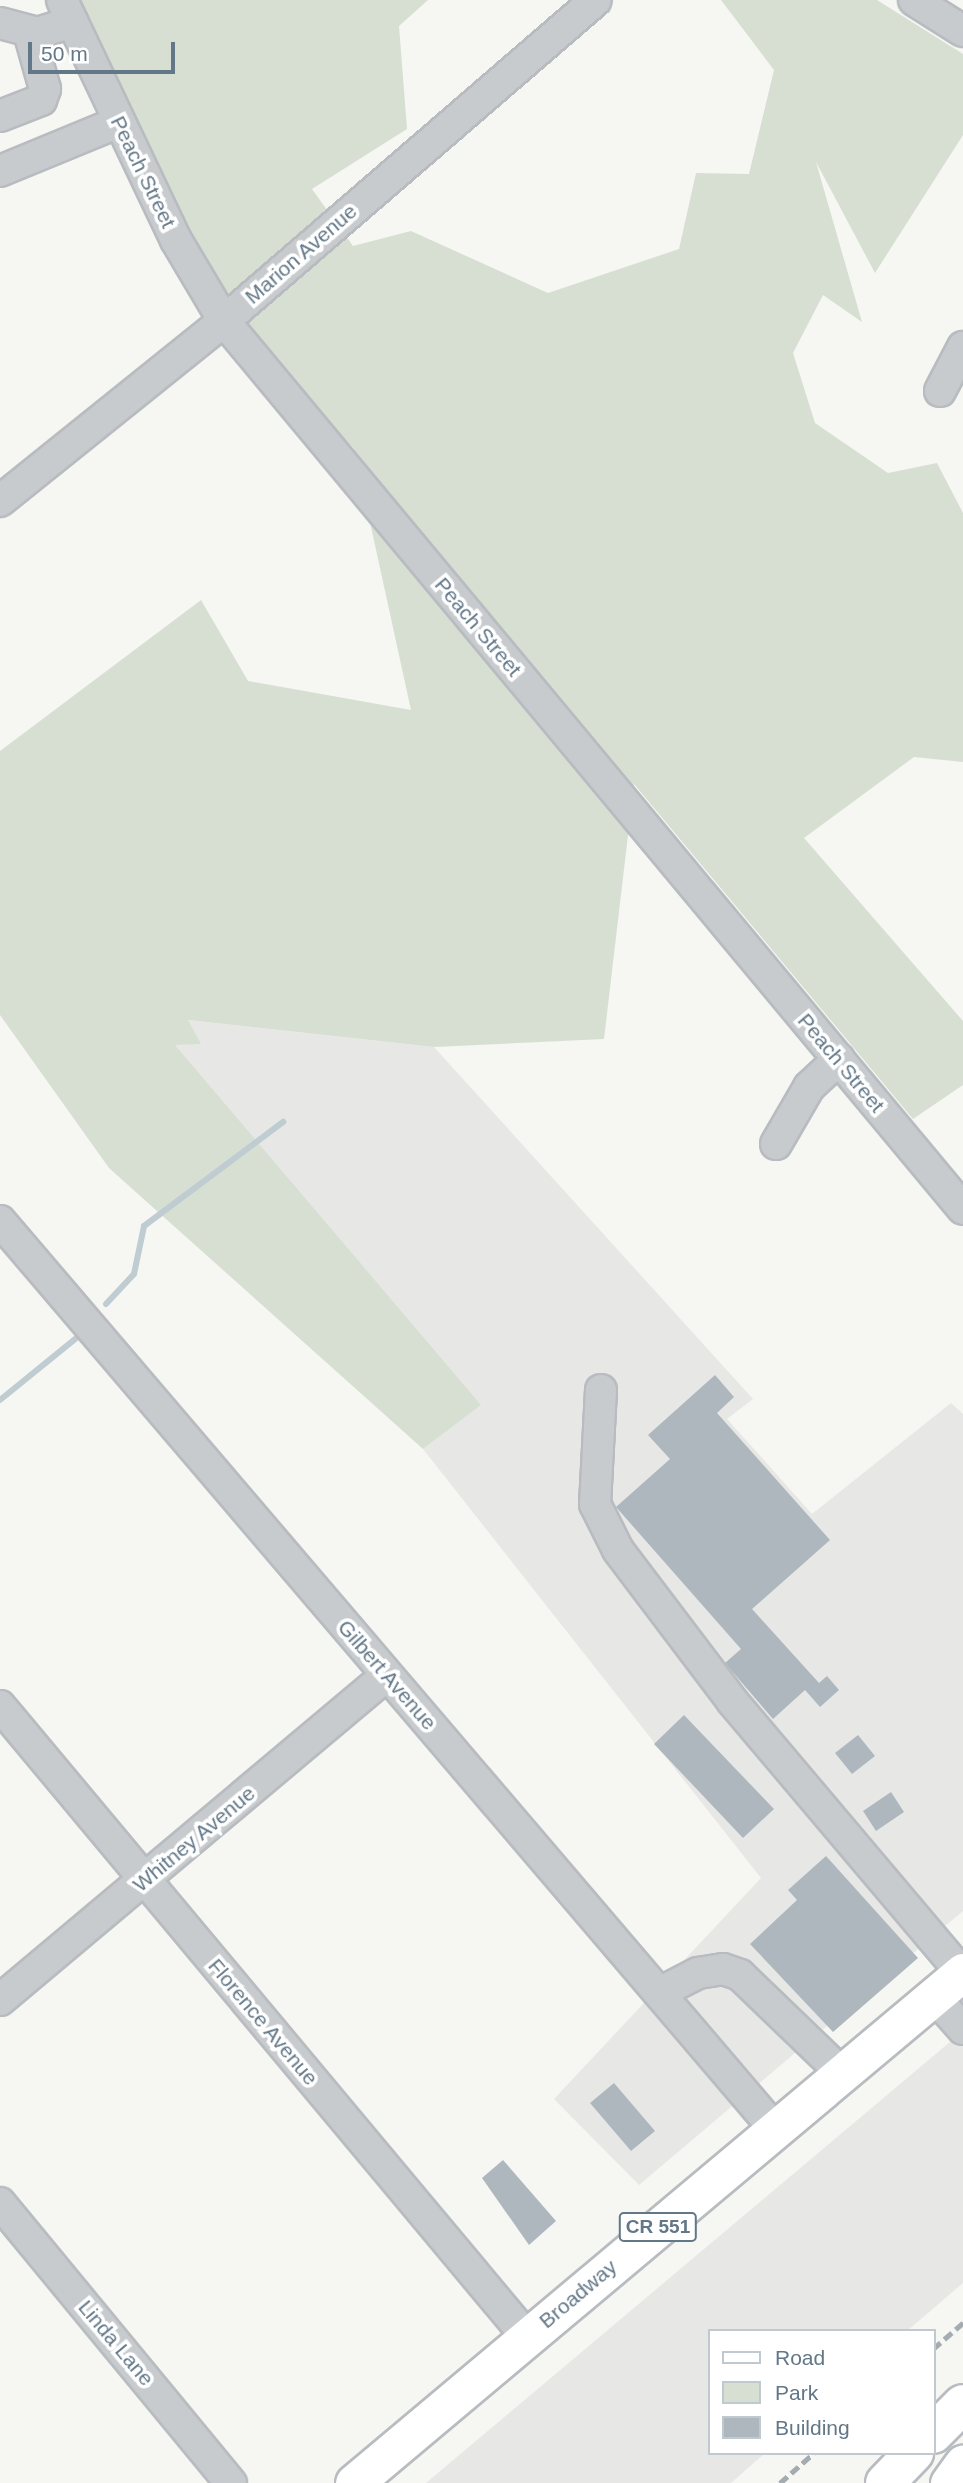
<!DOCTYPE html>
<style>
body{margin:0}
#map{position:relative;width:963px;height:2483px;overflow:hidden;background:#f6f6f2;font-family:Arial,sans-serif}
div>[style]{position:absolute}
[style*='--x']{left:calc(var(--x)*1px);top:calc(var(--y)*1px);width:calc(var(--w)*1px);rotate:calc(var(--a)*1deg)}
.built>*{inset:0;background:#e7e8e6}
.green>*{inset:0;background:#d7dfd3}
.stream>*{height:6px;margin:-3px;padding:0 3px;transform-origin:3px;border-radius:3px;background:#bfccd1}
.building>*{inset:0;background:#aeb7bd}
.roads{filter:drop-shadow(2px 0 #b8bcc0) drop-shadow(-2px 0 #b8bcc0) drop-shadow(0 2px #b8bcc0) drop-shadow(0 -2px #b8bcc0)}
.minor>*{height:30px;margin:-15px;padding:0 15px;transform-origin:15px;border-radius:15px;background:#c8cbce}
.major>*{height:37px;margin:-18.5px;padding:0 18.5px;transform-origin:18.5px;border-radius:18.5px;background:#fff}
.highway>*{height:38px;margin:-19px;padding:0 19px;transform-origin:19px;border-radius:19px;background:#fff}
.rail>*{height:5px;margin-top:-2.5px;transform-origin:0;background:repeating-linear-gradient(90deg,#a5acb1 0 10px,transparent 0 15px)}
span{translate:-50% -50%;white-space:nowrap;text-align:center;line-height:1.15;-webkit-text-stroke:7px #fff;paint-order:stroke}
.shield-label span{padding:2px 5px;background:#fff;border:2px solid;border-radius:5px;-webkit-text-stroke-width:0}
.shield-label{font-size:19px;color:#627787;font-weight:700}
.street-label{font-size:21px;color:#627787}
.legend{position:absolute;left:708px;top:2329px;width:228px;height:126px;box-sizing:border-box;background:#fff;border:2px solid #c0c9cf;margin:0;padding:9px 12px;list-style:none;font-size:21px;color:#627787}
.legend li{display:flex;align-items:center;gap:14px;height:35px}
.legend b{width:35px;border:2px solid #c0c9cf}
.scale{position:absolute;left:28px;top:42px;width:147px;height:32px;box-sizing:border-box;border:4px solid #627787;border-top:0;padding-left:9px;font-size:21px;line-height:24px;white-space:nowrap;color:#627787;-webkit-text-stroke:5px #fff;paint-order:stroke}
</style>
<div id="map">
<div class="built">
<i style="clip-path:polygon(188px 1020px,434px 1047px,753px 1399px,727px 1419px,812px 1514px,951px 1403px,963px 1414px,963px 1911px,639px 2185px,554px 2099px,761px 1878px,423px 1449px,480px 1405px,174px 1045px)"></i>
<i style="clip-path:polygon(963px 2031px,963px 2283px,907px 2331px,709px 2331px,709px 2453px,765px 2453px,731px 2483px,426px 2483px)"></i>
</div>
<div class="green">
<i style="clip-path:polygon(57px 0,428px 0,399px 26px,407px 129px,312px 189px,353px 246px,411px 231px,548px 293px,679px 249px,696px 173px,749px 174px,774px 70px,721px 0,877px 0,963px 54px,963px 135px,875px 273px,816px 162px,862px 322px,823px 295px,793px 353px,815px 423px,888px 473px,937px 463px,963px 513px,963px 762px,914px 757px,804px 838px,963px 1021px,963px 1085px,913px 1119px,634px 784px,604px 1039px,434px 1047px,188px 1020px,201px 1044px,175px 1045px,481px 1405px,423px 1449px,109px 1168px,0 1015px,0 751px,201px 600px,248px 681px,411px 710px,354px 449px,231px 311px)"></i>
</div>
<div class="stream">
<i style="--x:106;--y:1304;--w:41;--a:-47"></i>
<i style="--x:134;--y:1274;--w:49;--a:-78.2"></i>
<i style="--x:144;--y:1226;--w:174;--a:-36.8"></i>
<i style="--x:0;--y:1400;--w:97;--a:-39.1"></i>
</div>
<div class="building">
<i style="clip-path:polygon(715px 1375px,734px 1397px,717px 1413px,830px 1540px,752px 1609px,819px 1683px,827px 1676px,839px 1690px,820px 1707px,805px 1690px,773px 1719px,725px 1663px,741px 1649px,616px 1507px,670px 1459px,648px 1435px)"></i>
<i style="clip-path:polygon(684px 1715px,774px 1809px,743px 1838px,654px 1744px)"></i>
<i style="clip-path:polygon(858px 1735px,875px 1756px,852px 1774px,835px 1753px)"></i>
<i style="clip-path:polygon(891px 1792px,904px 1812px,876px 1831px,863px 1811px)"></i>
<i style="clip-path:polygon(826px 1856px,918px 1958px,833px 2032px,750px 1944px,797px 1900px,788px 1890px)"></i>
<i style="clip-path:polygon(614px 2083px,655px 2131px,631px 2151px,590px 2103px)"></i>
<i style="clip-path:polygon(503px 2160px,556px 2221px,529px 2245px,482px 2178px)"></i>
</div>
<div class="roads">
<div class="minor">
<i style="--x:62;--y:0;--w:266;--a:64.6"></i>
<i style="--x:176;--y:240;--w:94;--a:59.3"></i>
<i style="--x:224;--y:321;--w:1155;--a:50.23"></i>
<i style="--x:914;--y:0;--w:58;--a:32.3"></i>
<i style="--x:0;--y:23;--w:38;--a:15"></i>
<i style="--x:37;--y:33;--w:37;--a:-17"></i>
<i style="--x:0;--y:116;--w:44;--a:-21.3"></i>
<i style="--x:41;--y:100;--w:12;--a:-70"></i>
<i style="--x:45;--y:89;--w:59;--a:-105.7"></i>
<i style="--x:0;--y:171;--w:129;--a:-22.4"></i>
<i style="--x:940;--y:391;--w:50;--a:-62.4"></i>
<i style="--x:0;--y:501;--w:287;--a:-38.8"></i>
<i style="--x:224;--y:321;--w:491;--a:-40.8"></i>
<i style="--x:776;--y:1144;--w:66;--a:-59.9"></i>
<i style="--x:809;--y:1087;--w:41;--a:-43"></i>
<i style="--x:0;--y:1221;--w:1194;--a:49.52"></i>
<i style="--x:601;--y:1390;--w:114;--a:93"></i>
<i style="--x:595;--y:1504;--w:51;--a:63.4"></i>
<i style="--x:618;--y:1550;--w:189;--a:52.9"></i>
<i style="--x:732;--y:1701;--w:356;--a:49.8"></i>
<i style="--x:0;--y:1706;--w:822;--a:50.13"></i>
<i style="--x:661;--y:1992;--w:42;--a:-27.2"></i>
<i style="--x:698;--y:1973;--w:25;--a:-9"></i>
<i style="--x:723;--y:1969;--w:18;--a:19"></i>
<i style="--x:740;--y:1975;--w:141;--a:43.9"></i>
<i style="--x:934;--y:1996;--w:44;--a:48.7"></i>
<i style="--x:0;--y:2000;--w:505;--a:-40.02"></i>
<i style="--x:0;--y:2203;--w:363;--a:50.5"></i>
</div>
<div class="major">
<i style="--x:354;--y:2483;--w:795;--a:-40"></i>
<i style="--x:949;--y:2483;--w:24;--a:-54"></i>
</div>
<div class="highway">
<i style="--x:933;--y:2434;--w:42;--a:-45"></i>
<i style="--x:885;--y:2483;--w:42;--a:-46"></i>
</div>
</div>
<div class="rail">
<i style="--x:933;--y:2349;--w:40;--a:-41"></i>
<i style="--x:780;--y:2483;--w:45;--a:-41.4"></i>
</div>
<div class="shield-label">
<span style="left:658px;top:2227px">CR 551</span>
</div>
<div class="street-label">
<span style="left:143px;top:172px;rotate:64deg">Peach Street</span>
<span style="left:301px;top:254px;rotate:-41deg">Marion Avenue</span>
<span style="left:478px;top:627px;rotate:50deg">Peach Street</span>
<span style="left:841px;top:1063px;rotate:50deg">Peach Street</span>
<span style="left:387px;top:1675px;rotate:49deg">Gilbert Avenue</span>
<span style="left:194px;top:1839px;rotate:-40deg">Whitney Avenue</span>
<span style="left:263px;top:2022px;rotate:50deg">Florence Avenue</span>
<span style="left:578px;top:2294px;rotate:-40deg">Broadway</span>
<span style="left:116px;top:2343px;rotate:50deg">Linda Lane</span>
</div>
<ul class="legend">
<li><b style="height:9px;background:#fff"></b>Road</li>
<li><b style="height:19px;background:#d7dfd3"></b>Park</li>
<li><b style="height:19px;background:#aeb7bd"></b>Building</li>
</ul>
<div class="scale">50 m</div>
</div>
